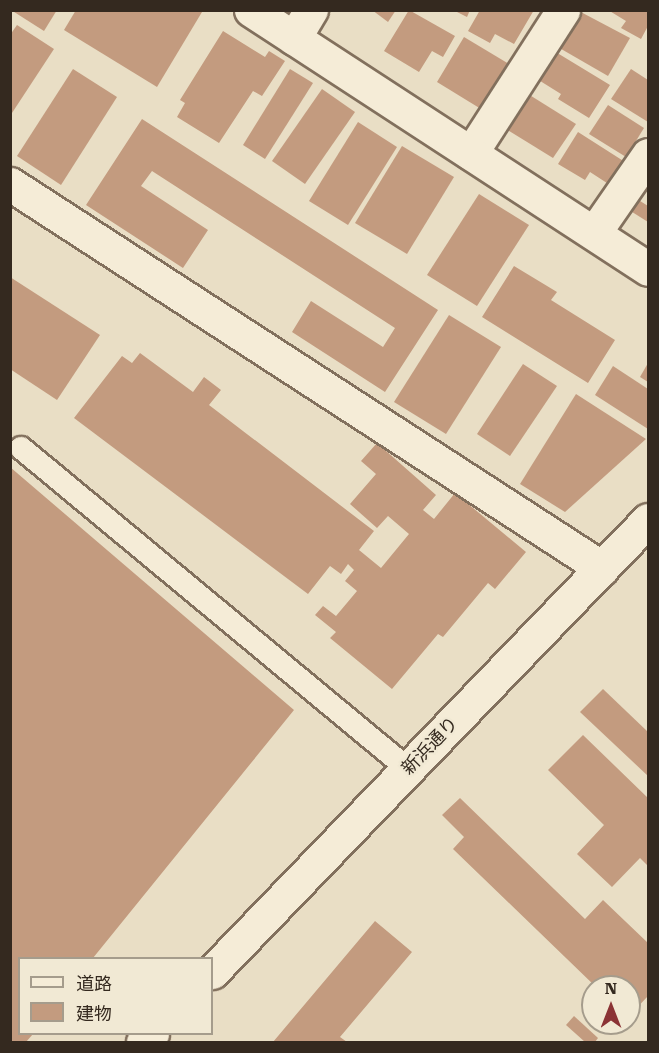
<!DOCTYPE html>
<meta charset="utf-8">
<style>
body{margin:0}
#map{position:relative;width:659px;height:1053px;overflow:hidden;background:#e9dec5;font-family:"Roboto Serif","Noto Sans JP",serif}
div>[style]{position:absolute}
[style*='--x']{left:calc(var(--x)*1px);top:calc(var(--y)*1px);width:calc(var(--w)*1px);rotate:calc(var(--a)*1deg)}
.building>*{inset:0;background:#c39b7f}
.roads{filter:drop-shadow(2px 0 #82705d) drop-shadow(-2px 0 #82705d) drop-shadow(0 2px #82705d) drop-shadow(0 -2px #82705d)}
.service>*{height:22px;margin:-11px;padding:0 11px;transform-origin:11px;border-radius:11px;background:#f5ecd7}
.minor>*{height:33px;margin:-16.5px;padding:0 16.5px;transform-origin:16.5px;border-radius:16.5px;background:#f5ecd7}
.tertiary>*{height:33px;margin:-16.5px;padding:0 16.5px;transform-origin:16.5px;border-radius:16.5px;background:#f5ecd7}
span{translate:-50% -50%;white-space:nowrap;text-align:center;line-height:1.15;-webkit-text-stroke:4.5px #f1e9d4;paint-order:stroke}
.street-label{font-size:18px;color:#34291f}
.frame{position:absolute;inset:0;border:12px solid #34291f;pointer-events:none}
.legend{position:absolute;left:18px;top:957px;width:195px;height:78px;box-sizing:border-box;background:#f1e9d4;border:2px solid #a59c8c;margin:0;padding:8px 10px;list-style:none;font-size:18px;color:#34291f}
.legend li{display:flex;align-items:center;gap:12px;height:30px}
.legend b{width:30px;border:2px solid #a59c8c}
.north{position:absolute;left:581px;top:975px;width:60px;height:60px;box-sizing:border-box;background:#f1e9d4;border:2px solid #a59c8c;border-radius:50%;rotate:0deg;font-size:16px;font-weight:700;line-height:24px;text-align:center;color:#34291f}
.north::after{content:'';display:block;margin:auto;width:21px;height:27px;background:#8b3335;clip-path:polygon(50% 0,100% 100%,50% 72%,0 100%)}
</style>
<div id="map">
<div class="building">
<i style="clip-path:polygon(11px 10px,57px 10px,44px 31px)"></i>
<i style="clip-path:polygon(76px 10px,199px 10px,202px 12px,157px 87px,64px 30px)"></i>
<i style="clip-path:polygon(372px 10px,396px 10px,388px 22px)"></i>
<i style="clip-path:polygon(409px 10px,455px 36px,443px 57px,432px 51px,419px 72px,384px 51px)"></i>
<i style="clip-path:polygon(453px 10px,470px 10px,467px 17px)"></i>
<i style="clip-path:polygon(480px 10px,534px 10px,514px 44px,495px 34px,490px 43px,468px 31px)"></i>
<i style="clip-path:polygon(577px 10px,630px 38px,608px 76px,556px 46px)"></i>
<i style="clip-path:polygon(608px 10px,648px 10px,648px 26px,641px 39px,621px 28px,626px 21px)"></i>
<i style="clip-path:polygon(17px 25px,54px 49px,10px 116px,10px 35px)"></i>
<i style="clip-path:polygon(223px 31px,265px 57px,269px 51px,285px 61px,262px 96px,253px 91px,219px 143px,177px 117px,185px 103px,180px 100px)"></i>
<i style="clip-path:polygon(464px 37px,509px 64px,481px 109px,437px 82px)"></i>
<i style="clip-path:polygon(554px 51px,610px 85px,589px 118px,558px 99px,561px 94px,537px 79px)"></i>
<i style="clip-path:polygon(73px 69px,117px 97px,61px 185px,17px 156px)"></i>
<i style="clip-path:polygon(290px 69px,313px 83px,265px 159px,243px 145px)"></i>
<i style="clip-path:polygon(631px 69px,648px 80px,648px 122px,611px 99px)"></i>
<i style="clip-path:polygon(322px 89px,355px 112px,305px 184px,272px 161px)"></i>
<i style="clip-path:polygon(528px 94px,576px 124px,553px 158px,506px 129px)"></i>
<i style="clip-path:polygon(608px 105px,644px 128px,626px 157px,589px 134px)"></i>
<i style="clip-path:polygon(142px 119px,438px 310px,385px 392px,292px 332px,311px 301px,383px 347px,395px 328px,152px 171px,141px 186px,208px 230px,183px 268px,86px 205px)"></i>
<i style="clip-path:polygon(358px 122px,397px 147px,348px 225px,309px 201px)"></i>
<i style="clip-path:polygon(578px 132px,625px 162px,610px 185px,590px 172px,585px 180px,558px 164px)"></i>
<i style="clip-path:polygon(402px 146px,454px 177px,407px 254px,355px 223px)"></i>
<i style="clip-path:polygon(479px 194px,529px 225px,477px 306px,427px 275px)"></i>
<i style="clip-path:polygon(637px 199px,648px 206px,648px 222px,629px 210px)"></i>
<i style="clip-path:polygon(514px 266px,557px 292px,551px 300px,615px 340px,588px 383px,482px 317px)"></i>
<i style="clip-path:polygon(10px 277px,100px 335px,57px 400px,10px 369px)"></i>
<i style="clip-path:polygon(449px 315px,501px 347px,446px 434px,394px 402px)"></i>
<i style="clip-path:polygon(140px 353px,193px 392px,204px 377px,221px 390px,209px 405px,374px 531px,359px 550px,381px 568px,409px 534px,388px 516px,377px 528px,350px 504px,376px 474px,361px 461px,377px 443px,436px 495px,423px 510px,434px 519px,455px 493px,526px 552px,495px 589px,488px 583px,443px 637px,438px 634px,392px 689px,330px 638px,336px 632px,315px 615px,323px 606px,336px 616px,357px 591px,345px 581px,354px 570px,348px 564px,341px 574px,330px 566px,308px 594px,74px 418px,122px 356px,132px 363px)"></i>
<i style="clip-path:polygon(648px 363px,648px 382px,640px 377px)"></i>
<i style="clip-path:polygon(523px 364px,557px 386px,510px 456px,477px 434px)"></i>
<i style="clip-path:polygon(613px 366px,648px 389px,648px 429px,595px 395px)"></i>
<i style="clip-path:polygon(576px 394px,646px 439px,565px 512px,520px 484px)"></i>
<i style="clip-path:polygon(10px 467px,294px 710px,93px 958px,20px 958px,20px 1034px,33px 1034px,26px 1042px,10px 1042px)"></i>
<i style="clip-path:polygon(603px 689px,648px 732px,648px 776px,580px 712px)"></i>
<i style="clip-path:polygon(583px 735px,648px 798px,648px 866px,640px 858px,612px 887px,577px 854px,604px 825px,548px 770px)"></i>
<i style="clip-path:polygon(460px 798px,585px 919px,603px 900px,648px 943px,648px 996px,629px 1016px,629px 987px,596px 987px,453px 849px,464px 837px,442px 815px)"></i>
<i style="clip-path:polygon(375px 921px,412px 952px,340px 1037px,347px 1042px,273px 1042px)"></i>
<i style="clip-path:polygon(574px 1016px,598px 1038px,595px 1042px,585px 1042px,566px 1025px)"></i>
</div>
<div class="roads">
<div class="service">
<i style="--x:21;--y:448;--w:503;--a:39.67"></i>
</div>
<div class="minor">
<i style="--x:294;--y:38;--w:33;--a:-59"></i>
<i style="--x:471;--y:153;--w:170;--a:-57.2"></i>
<i style="--x:10;--y:184;--w:706;--a:32.97"></i>
<i style="--x:594;--y:233;--w:95;--a:-55.3"></i>
</div>
<div class="tertiary">
<i style="--x:251;--y:10;--w:474;--a:33.1"></i>
<i style="--x:212;--y:972;--w:628;--a:-46.03"></i>
<i style="--x:143;--y:1042;--w:12;--a:-42"></i>
</div>
</div>
<div class="street-label">
<span style="left:430px;top:746px;rotate:-46deg">新浜通り</span>
</div>
<div class="frame"></div>
<ul class="legend">
<li><b style="height:8px;background:#f5ecd7"></b>道路</li>
<li><b style="height:16px;background:#c39b7f"></b>建物</li>
</ul>
<div class="north">N</div>
</div>
